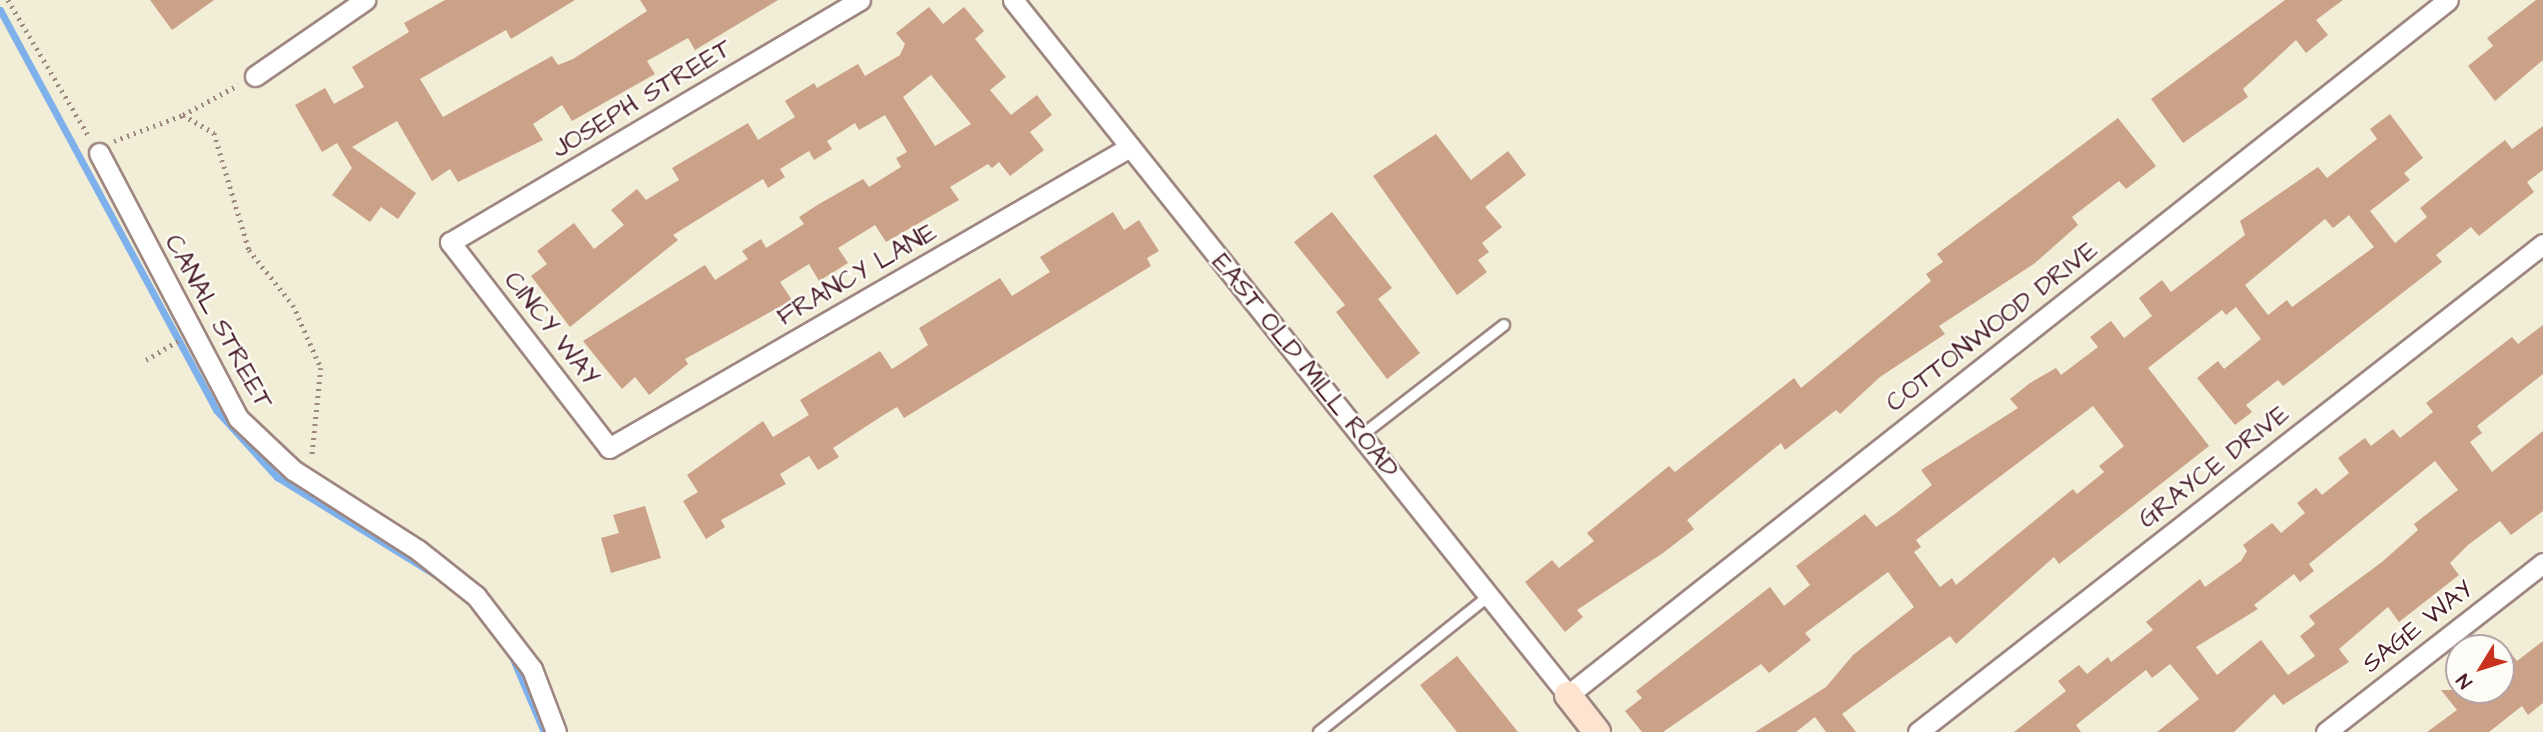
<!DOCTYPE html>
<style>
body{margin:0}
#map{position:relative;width:2543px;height:732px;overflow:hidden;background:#f2edd7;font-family:"Architects Daughter",sans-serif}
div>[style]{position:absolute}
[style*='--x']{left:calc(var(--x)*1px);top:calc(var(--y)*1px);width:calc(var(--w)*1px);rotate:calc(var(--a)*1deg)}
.stream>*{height:7px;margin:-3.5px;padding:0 3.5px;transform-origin:3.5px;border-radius:3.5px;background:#7eb1eb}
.building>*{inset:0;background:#cba288}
.path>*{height:4.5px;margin-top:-2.25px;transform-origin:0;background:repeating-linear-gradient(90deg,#9e8681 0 2px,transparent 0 7px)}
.roads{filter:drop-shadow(2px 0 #9e8681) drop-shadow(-2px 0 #9e8681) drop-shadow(0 2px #9e8681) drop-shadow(0 -2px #9e8681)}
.lane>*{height:10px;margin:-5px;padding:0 5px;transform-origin:5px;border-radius:5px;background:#fff}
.street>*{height:19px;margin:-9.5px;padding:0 9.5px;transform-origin:9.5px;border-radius:9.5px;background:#fff}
.secondary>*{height:26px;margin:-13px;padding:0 13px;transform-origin:13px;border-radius:13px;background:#fde4d1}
span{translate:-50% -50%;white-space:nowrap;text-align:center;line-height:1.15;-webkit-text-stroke:5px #fdfcf7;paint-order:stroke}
.street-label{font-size:26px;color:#4a1f2b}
.north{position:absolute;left:2445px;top:634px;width:70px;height:70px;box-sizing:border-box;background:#fdfcf7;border:2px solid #b5a4a5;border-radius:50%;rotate:232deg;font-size:19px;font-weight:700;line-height:28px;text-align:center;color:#4a1f2b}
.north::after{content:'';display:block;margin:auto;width:24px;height:32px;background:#c8321e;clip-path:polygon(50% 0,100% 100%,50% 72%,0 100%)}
</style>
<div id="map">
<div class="stream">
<i style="--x:0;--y:10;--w:455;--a:61.6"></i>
<i style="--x:216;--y:410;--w:91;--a:47.7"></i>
<i style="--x:277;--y:477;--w:188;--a:31.7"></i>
<i style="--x:513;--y:659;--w:79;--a:67"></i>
</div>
<div class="building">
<i style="clip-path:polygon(150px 0,214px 0,172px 30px)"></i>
<i style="clip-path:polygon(445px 0,575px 0,511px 39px,506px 30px,420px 79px,443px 117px,552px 56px,558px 65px,573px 59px,647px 11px,640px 0,778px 0,695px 50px,688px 38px,647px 61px,655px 74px,572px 121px,562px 105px,533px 124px,543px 140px,458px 182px,450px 169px,432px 181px,397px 121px,352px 147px,416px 193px,398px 219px,381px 207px,370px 222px,332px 195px,352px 168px,337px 143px,322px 152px,295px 105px,325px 88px,334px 104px,364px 87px,352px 67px,409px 32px,404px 23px)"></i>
<i style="clip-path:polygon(2285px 0,2343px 0,2316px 20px,2328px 35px,2306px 53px,2296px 40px,2243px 89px,2248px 97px,2183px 143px,2151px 99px)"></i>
<i style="clip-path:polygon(2536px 0,2543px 0,2543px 60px,2495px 101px,2468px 66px,2493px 46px,2487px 38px)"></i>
<i style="clip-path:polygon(evenodd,929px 7px,943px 24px,964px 7px,984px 31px,975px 39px,1006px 77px,990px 90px,1011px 115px,1037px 95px,1052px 115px,1030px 132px,1044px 150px,1010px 176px,999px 162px,992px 168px,988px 164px,950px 187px,959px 200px,886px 242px,875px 225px,838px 248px,848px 263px,819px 281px,809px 264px,780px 282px,792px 300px,685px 359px,688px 364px,649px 395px,635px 377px,622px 389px,583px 341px,705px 265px,715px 280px,748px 259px,742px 251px,761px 239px,766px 248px,804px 224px,799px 217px,819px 204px,863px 179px,869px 187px,901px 167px,896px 158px,907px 152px,885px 115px,859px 130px,855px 123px,827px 141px,832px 149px,814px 160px,809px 151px,780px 169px,785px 177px,768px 188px,763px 179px,673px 235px,678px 240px,570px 327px,531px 276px,547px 264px,537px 251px,574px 223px,594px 249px,624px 225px,611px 210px,637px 189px,646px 200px,679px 180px,672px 168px,748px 123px,758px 140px,795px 117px,785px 101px,814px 83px,817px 88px,858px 64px,865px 76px,900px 55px,905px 44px,896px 33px,929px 7px,931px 75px,971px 124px,935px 146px,903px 97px,931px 75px)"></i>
<i style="clip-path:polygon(evenodd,2390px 114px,2423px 158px,2404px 173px,2410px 180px,2370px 211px,2395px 243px,2427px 217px,2420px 208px,2482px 158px,2505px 140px,2512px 149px,2543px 126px,2543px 170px,2527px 182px,2534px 192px,2479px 236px,2471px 227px,2436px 255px,2442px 262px,2283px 386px,2278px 380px,2246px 405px,2252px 412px,2235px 425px,2197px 378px,2218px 361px,2224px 369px,2261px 339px,2236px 307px,2226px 315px,2222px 310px,2148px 368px,2209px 446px,2059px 564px,2054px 557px,1956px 644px,1950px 636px,1842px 714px,1856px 732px,1826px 732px,1815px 717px,1796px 732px,1755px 732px,1826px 687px,1853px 655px,1914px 607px,1888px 572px,1805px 633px,1811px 640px,1769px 673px,1761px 664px,1663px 732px,1642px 732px,1625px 711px,1642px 698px,1636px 691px,1770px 587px,1784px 606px,1810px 585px,1796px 566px,1865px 514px,1876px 527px,1895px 514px,1932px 485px,1921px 470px,2018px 408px,2010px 399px,2030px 383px,2056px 368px,2061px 375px,2098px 347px,2090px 337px,2111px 321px,2124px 338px,2152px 316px,2139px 298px,2162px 280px,2171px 292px,2245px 235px,2240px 221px,2318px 167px,2327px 178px,2377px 139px,2370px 129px,2390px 114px,2349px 215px,2374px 247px,2292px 307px,2287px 300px,2268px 315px,2245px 285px,2325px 219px,2333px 228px,2349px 215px,2390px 114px,2093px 406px,2124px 446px,2099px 466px,2104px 472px,2077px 494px,2073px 489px,1956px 585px,1952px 578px,1940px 587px,1914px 552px,1921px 547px,1916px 540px,2093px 406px)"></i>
<i style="clip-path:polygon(2118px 118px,2156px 166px,2126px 189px,2119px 181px,2072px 217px,2078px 225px,2035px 263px,1939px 326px,1945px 334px,1880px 377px,1840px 414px,1836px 410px,1785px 450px,1781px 443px,1687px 520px,1694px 529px,1663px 553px,1577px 610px,1583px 617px,1565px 632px,1525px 582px,1552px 560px,1559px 568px,1594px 541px,1587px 533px,1669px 466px,1675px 472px,1794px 378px,1801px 388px,1931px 281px,1926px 274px,1943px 262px,1937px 254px)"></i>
<i style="clip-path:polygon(1436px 134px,1471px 180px,1508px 151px,1526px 175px,1485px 207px,1502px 227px,1482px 243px,1489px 252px,1478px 260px,1487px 272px,1457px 295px,1373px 176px)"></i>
<i style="clip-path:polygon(1113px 212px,1124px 230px,1139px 220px,1159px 251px,1147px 258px,1151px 266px,904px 418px,897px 407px,882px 416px,833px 448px,839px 457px,818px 470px,809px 456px,780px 474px,786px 484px,721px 520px,725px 527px,706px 539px,683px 501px,698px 492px,687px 475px,763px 421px,773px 437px,809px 415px,800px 400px,880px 351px,892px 369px,906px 360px,928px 345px,919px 328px,1000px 278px,1012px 296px,1050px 272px,1040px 257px)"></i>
<i style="clip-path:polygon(1332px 212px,1392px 288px,1378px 299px,1420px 353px,1387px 379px,1336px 312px,1345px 305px,1294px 242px)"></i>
<i style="clip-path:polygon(evenodd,2543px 325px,2543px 374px,2477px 426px,2482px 433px,2470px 442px,2492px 472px,2543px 431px,2543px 511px,2511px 535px,2500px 521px,2468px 545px,2450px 563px,2459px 575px,2399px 622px,2388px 607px,2339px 649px,2349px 662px,2283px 705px,2274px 694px,2234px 732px,2157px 732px,2199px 699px,2170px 664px,2152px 678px,2146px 670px,2076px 725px,2081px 732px,2014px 732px,2066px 691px,2058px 681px,2079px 665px,2087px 674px,2108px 657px,2111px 662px,2153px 630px,2146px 622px,2181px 594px,2200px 579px,2205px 587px,2241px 561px,2247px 551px,2243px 545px,2272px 523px,2281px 533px,2305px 513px,2297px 503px,2316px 488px,2322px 495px,2349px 473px,2338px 458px,2365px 438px,2371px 446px,2393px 429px,2400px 438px,2433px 412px,2426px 403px,2512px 337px,2518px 344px,2543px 325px,2435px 461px,2458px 490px,2414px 524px,2418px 530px,2382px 562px,2309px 616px,2315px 624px,2300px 636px,2315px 656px,2288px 675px,2261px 640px,2217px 675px,2196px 647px,2258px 609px,2254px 605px,2294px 574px,2300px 582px,2314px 571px,2309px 564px,2435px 461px)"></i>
<i style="clip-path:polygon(645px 506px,661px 558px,611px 573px,601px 538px,619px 533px,613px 515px)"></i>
<i style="clip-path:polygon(2501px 641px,2517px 661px,2543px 641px,2543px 703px,2528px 715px,2522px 706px,2489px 732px,2427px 732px,2457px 710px,2441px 690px,2501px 690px)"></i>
<i style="clip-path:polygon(1457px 656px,1518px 732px,1457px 732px,1420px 685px)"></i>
</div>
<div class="path">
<i style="--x:8;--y:0;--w:161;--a:59.3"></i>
<i style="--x:183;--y:115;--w:63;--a:-28.6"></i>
<i style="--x:114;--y:141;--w:74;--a:-20.6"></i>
<i style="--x:183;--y:115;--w:36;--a:30"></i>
<i style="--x:214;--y:133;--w:122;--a:73.3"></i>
<i style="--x:249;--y:250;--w:70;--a:51.3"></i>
<i style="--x:293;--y:305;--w:69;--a:66"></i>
<i style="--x:321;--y:368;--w:89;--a:95.8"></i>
<i style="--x:146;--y:360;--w:37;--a:-31"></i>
</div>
<div class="roads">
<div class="lane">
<i style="--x:1361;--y:436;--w:181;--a:-37.8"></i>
<i style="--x:1319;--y:732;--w:218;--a:-38.7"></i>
</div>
<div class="street">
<i style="--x:860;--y:0;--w:476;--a:149.4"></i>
<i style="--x:450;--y:242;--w:260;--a:52.3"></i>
<i style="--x:609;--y:448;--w:602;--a:-30.02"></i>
<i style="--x:1013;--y:0;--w:889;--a:51.39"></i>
<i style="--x:1568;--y:695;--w:1121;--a:-38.3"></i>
<i style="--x:255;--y:76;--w:134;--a:-34.6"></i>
<i style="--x:99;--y:153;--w:299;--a:62.3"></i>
<i style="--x:238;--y:418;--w:76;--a:43.4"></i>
<i style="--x:293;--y:470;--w:148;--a:32.6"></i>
<i style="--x:418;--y:550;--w:74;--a:38.4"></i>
<i style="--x:476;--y:596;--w:92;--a:52.5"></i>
<i style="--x:532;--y:669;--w:67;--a:69.1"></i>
<i style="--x:1918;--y:732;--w:793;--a:-37.98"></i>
<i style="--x:2326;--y:732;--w:275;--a:-37.9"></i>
</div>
<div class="secondary">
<i style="--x:1568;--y:695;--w:47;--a:51.9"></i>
</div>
</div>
<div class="street-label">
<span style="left:642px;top:99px;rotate:-31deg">JOSEPH STREET</span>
<span style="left:857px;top:275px;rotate:-30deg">FRANCY LANE</span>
<span style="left:218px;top:322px;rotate:61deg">CANAL STREET</span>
<span style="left:1992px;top:327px;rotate:-38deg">COTTONWOOD DRIVE</span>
<span style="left:551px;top:329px;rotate:52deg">CINCY WAY</span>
<span style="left:1305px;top:366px;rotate:51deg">EAST OLD MILL ROAD</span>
<span style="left:2214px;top:467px;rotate:-38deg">GRAYCE DRIVE</span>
<span style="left:2418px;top:627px;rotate:-38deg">SAGE WAY</span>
</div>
<div class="north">N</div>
</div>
